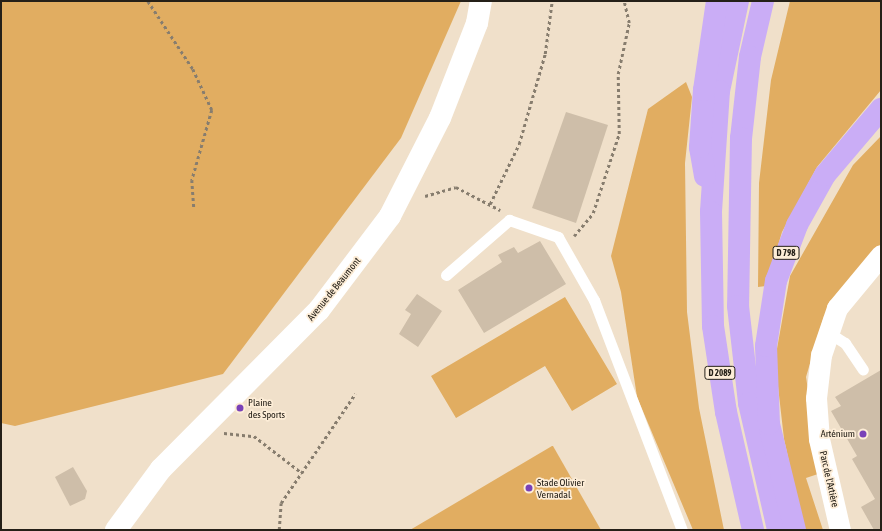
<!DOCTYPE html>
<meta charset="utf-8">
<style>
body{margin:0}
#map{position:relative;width:882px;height:531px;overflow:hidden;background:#f0e0ca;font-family:"Asap Condensed",sans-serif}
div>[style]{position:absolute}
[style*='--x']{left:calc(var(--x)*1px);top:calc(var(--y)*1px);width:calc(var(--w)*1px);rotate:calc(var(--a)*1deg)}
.green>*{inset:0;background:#e1ad61}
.building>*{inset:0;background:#cebea9}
.path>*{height:2.5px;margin-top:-1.25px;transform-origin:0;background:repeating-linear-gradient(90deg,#877d6e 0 3px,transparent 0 6px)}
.lane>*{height:11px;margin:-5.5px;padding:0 5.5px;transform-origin:5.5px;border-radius:5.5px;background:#fff}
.street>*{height:21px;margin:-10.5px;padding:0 10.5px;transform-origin:10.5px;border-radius:10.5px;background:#fff}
.secondary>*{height:22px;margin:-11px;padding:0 11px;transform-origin:11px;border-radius:11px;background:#fff}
.highway>*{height:22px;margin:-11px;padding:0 11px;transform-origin:11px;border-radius:11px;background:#caadf6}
.dots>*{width:11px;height:11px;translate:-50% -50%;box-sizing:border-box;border:2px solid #fdedd7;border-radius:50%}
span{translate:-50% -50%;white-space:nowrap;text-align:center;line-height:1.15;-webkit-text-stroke:3.5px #fdedd7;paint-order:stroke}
.shield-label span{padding:1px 3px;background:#fdedd7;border:1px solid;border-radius:3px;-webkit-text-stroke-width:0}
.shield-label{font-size:9px;color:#252018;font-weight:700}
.street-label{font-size:10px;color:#252018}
.poi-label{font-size:10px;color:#252018}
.left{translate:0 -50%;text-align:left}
.right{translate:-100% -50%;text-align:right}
.frame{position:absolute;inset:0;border:2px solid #252018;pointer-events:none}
</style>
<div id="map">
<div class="green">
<i style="clip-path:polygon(1px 1px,461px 1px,401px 138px,223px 374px,15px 426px,1px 423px)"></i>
<i style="clip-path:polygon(790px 1px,881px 1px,881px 90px,817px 167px,782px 232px,766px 286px,758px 287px,759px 183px,771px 80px)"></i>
<i style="clip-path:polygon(686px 82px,692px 97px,685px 163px,687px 312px,699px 408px,724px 530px,693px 530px,637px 397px,621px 292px,611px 256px,648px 109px)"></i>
<i style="clip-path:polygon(881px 136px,881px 269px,824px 316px,806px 377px,821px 473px,806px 478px,823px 530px,804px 530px,784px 439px,775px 360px,790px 276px,853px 165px)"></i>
<i style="clip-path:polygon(565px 297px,617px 384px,572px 411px,545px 366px,456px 418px,431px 376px)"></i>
<i style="clip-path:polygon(553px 446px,601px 530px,410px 530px,552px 446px)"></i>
</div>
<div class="building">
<i style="clip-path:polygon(566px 112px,608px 125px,576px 223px,532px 208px)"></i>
<i style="clip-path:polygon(540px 241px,566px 284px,484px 333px,458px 290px,502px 262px,498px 255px,514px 247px,518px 253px)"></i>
<i style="clip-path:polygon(417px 294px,442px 311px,418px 347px,399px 334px,411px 314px,405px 310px)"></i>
<i style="clip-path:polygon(881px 370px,881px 530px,874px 530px,861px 507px,875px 499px,852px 459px,857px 456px,831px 411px,841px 406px,835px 397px)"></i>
<i style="clip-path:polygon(73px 467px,87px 491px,85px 499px,70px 506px,55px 477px)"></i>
</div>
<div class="path">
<i style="--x:148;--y:1;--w:82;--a:56.5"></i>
<i style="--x:193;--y:69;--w:45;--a:65.1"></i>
<i style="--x:212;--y:110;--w:73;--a:105.9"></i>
<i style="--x:192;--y:180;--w:28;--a:86"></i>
<i style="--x:425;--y:196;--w:32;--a:-16"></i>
<i style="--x:456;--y:187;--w:50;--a:27.6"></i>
<i style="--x:490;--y:204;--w:67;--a:-64.2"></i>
<i style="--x:519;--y:144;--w:94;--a:-73.9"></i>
<i style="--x:545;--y:54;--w:53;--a:-82.5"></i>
<i style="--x:574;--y:236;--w:30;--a:-50"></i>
<i style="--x:593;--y:213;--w:83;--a:-71.8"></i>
<i style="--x:619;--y:134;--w:60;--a:-91"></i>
<i style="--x:618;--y:74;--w:52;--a:-77.8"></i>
<i style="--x:629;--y:23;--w:23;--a:-103"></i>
<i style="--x:224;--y:433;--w:30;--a:6"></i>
<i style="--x:254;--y:436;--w:61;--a:37.6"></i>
<i style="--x:279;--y:530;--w:27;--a:-86"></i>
<i style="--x:281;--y:503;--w:132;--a:-55.8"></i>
</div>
<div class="lane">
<i style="--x:446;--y:275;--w:84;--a:-41.1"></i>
<i style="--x:509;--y:220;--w:52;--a:19.1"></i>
<i style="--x:558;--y:237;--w:73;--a:60.3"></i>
<i style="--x:594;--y:300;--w:246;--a:69.1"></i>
<i style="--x:829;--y:333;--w:19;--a:32"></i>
<i style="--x:845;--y:343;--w:32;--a:56"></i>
</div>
<div class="street">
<i style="--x:840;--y:530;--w:93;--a:-103"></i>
<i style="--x:819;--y:439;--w:41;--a:-94.2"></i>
<i style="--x:816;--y:398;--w:43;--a:-83.4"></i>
<i style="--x:821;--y:355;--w:50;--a:-71.2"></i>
<i style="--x:837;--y:308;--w:69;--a:-50.3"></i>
</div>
<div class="secondary">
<i style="--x:116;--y:530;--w:76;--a:-53.6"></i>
<i style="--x:161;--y:469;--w:224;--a:-45.2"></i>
<i style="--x:319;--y:310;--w:118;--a:-52.9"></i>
<i style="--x:390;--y:216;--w:110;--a:-63"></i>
<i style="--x:440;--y:118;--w:102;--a:-68.7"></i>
<i style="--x:477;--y:23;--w:22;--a:-80"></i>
</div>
<div class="highway">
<i style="--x:738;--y:1;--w:92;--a:101.9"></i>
<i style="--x:719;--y:91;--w:121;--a:93.8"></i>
<i style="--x:711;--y:212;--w:114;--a:89"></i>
<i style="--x:713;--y:326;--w:87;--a:81.4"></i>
<i style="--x:726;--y:412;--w:121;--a:77.1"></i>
<i style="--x:763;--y:1;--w:57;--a:103.1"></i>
<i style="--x:750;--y:57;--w:81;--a:96.3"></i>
<i style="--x:741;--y:138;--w:168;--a:91"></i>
<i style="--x:738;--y:306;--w:98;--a:83.5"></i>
<i style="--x:749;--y:403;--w:130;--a:77.1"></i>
<i style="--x:705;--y:176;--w:29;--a:-100"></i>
<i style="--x:700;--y:147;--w:57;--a:-86"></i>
<i style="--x:704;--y:90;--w:90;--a:-81.7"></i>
<i style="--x:795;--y:530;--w:109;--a:-103.8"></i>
<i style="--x:769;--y:424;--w:78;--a:-92.2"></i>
<i style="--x:766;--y:346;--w:66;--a:-81.3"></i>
<i style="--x:776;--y:281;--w:60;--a:-69.4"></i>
<i style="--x:797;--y:225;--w:57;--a:-60.8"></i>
<i style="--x:825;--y:175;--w:87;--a:-49.7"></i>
</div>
<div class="dots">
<i style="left:240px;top:408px;background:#7941b8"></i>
<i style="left:863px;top:434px;background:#7941b8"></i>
<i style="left:529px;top:488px;background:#7941b8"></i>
</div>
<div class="shield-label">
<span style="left:786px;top:253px">D 798</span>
<span style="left:720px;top:373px">D 2089</span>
</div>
<div class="street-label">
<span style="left:334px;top:289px;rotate:-51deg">Avenue de Beaumont</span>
<span style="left:829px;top:479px;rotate:77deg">Parc de l'Artière</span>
</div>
<div class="poi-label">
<span class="left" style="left:248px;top:408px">Plaine<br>des Sports</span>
<span class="right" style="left:855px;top:434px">Arténium</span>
<span class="left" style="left:537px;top:488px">Stade Olivier<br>Vernadal</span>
</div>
<div class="frame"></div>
</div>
